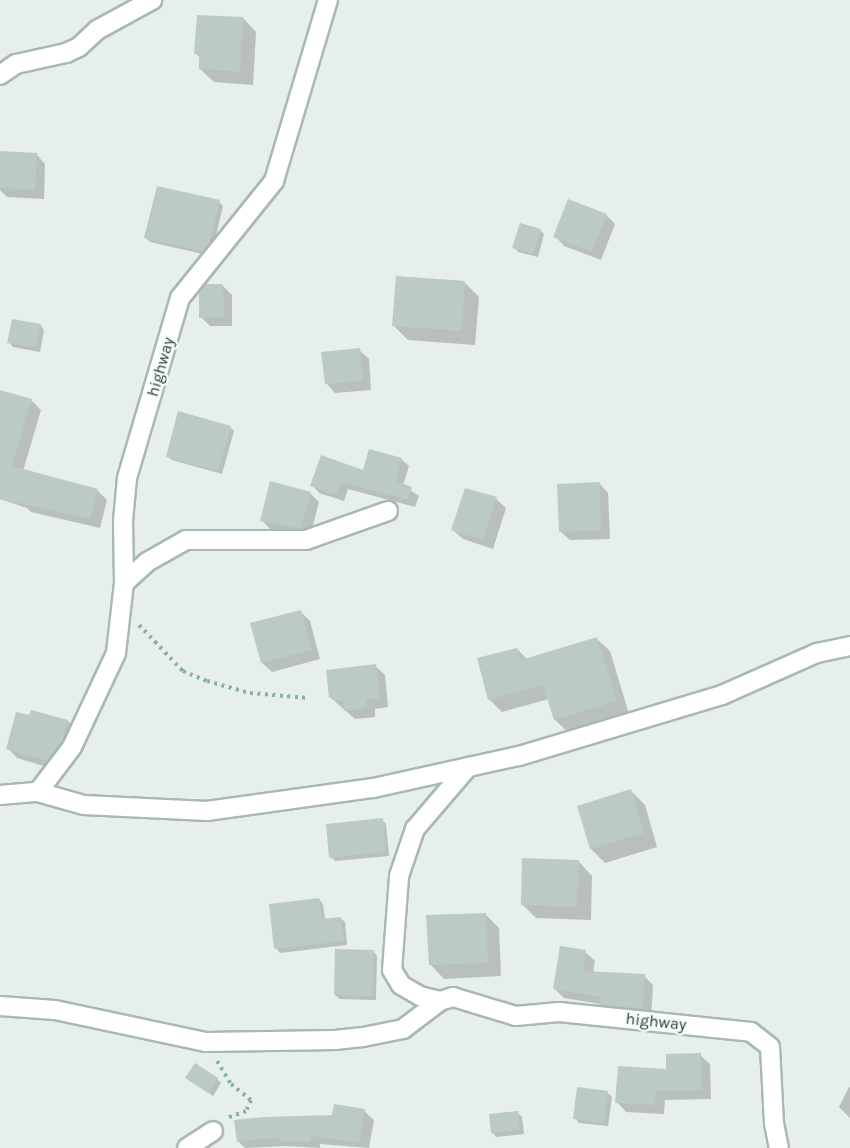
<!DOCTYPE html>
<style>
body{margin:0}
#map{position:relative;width:850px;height:1148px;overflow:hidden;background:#e6efeb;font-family:Karla,sans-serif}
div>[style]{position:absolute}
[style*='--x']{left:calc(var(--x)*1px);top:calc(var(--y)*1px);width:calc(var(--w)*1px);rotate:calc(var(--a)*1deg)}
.shadow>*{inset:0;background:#0003}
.building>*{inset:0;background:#bbcac4}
.path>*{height:4px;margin-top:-2px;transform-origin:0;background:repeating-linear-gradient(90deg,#86b3a5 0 3px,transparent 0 7.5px)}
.roads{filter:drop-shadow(2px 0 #a8b8b2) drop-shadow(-2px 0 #a8b8b2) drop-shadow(0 2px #a8b8b2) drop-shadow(0 -2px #a8b8b2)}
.minor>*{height:18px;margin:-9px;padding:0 9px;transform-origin:9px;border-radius:9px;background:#fff}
span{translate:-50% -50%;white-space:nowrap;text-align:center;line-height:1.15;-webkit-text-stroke:5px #f7fbf9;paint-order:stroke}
.street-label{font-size:16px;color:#24423a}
</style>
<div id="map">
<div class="shadow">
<i style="clip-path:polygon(198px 16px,243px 18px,256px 32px,253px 85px,214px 82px,200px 69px,201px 58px,196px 54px)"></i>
<i style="clip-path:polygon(0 153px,36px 154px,45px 164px,44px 199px,7px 197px,0 190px)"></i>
<i style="clip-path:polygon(219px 202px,223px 206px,213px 248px,207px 255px,150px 242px,146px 238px)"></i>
<i style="clip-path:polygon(606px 215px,615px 224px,601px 260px,564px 246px,555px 236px)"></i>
<i style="clip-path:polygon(540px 230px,544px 234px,538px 257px,518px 252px,514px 247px)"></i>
<i style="clip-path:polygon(465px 283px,479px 297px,475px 345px,408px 340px,394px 326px)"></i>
<i style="clip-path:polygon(223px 286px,232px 295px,232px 326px,210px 326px,201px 317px)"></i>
<i style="clip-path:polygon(40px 325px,44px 330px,40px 352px,13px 347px,9px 342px)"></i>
<i style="clip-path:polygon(359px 350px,369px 359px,371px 390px,335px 393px,326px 383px)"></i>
<i style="clip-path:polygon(0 391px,31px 400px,41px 410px,23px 471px,97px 490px,107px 500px,100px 528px,31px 512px,27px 508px,0 499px)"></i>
<i style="clip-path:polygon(230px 427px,234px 431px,222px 474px,172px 460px,167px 456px)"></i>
<i style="clip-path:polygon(401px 459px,409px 466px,403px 485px,419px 496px,415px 507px,348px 489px,344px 501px,319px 493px,312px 485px)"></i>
<i style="clip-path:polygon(599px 483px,608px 493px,610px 539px,570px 540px,560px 531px)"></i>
<i style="clip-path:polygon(310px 493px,319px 502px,310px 537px,271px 530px,262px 520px)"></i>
<i style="clip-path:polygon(496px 499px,506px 508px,493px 549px,463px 539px,453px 530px)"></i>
<i style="clip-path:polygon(301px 612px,310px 621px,320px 659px,272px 672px,262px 663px)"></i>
<i style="clip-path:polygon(597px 639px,610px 651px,629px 714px,568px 732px,555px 720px,549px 699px,502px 712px,489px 699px,517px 649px,527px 659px)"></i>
<i style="clip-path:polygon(375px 666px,385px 675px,388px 707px,375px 709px,375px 717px,355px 719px,331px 698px)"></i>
<i style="clip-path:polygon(30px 717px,68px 721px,77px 731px,57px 770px,17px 758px,8px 748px)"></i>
<i style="clip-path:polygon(631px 791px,645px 805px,657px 847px,605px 863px,591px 849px,579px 807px)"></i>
<i style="clip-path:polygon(382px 820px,386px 824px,389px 856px,335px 861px,331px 857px)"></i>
<i style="clip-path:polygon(578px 861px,592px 876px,591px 920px,536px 918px,522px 904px)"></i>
<i style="clip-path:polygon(319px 899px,323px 904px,325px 920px,340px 918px,345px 922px,347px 945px,280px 953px,276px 948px)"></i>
<i style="clip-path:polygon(485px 914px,499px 928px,501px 976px,444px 979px,430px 964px)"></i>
<i style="clip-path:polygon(373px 951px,377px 956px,376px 1000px,340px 999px,335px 995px)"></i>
<i style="clip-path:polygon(585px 952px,595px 961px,593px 973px,644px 976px,653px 985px,651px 1018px,610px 1014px,600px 1004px,564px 998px,555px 989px)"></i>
<i style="clip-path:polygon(700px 1055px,710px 1064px,711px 1099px,665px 1100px,664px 1114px,626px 1112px,617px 1102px,668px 1070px)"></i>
<i style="clip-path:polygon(187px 1078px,217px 1079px,221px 1083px,213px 1096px)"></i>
<i style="clip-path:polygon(849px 1087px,850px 1088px,850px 1118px,839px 1107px)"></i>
<i style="clip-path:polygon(607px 1092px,612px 1097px,608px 1126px,579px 1123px,575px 1118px)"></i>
<i style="clip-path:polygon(364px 1111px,374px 1120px,369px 1148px,320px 1144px,320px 1148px,286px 1146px,245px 1148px,238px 1141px)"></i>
<i style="clip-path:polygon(518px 1113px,522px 1117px,524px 1134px,496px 1137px,492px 1132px)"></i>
</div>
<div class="building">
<i style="clip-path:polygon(197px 15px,243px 17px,240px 72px,199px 69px,199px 53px,194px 54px)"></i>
<i style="clip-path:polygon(0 151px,37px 153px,35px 190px,0 188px)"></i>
<i style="clip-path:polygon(157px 186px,220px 200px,209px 244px,203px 252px,144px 238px)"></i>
<i style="clip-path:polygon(568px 199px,607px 214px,592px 252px,553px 237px)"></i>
<i style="clip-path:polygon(520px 223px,541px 229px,533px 254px,512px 248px)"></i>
<i style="clip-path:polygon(396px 276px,465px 281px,462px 331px,392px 326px)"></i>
<i style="clip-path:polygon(206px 284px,223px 284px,224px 317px,199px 318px,199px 292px)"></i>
<i style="clip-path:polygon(12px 319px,41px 324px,36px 348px,7px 343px)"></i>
<i style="clip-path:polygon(360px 348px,363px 381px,325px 384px,321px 352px)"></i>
<i style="clip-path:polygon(0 390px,32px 399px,12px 466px,98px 489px,90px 519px,0 499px)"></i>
<i style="clip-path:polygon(178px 411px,231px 426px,218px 471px,166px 457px)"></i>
<i style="clip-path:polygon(369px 449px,402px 458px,396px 481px,412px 487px,408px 500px,341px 482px,336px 495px,310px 486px,321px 455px,363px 470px)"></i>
<i style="clip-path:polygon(270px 481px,311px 492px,301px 529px,260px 521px)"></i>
<i style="clip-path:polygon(600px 482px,601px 530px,559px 532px,557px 484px)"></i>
<i style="clip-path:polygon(465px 488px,497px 497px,483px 540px,451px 530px)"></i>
<i style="clip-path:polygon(301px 610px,312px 650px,261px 663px,250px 623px)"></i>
<i style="clip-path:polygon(597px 637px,617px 701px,554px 720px,543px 685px,488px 700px,477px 658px,517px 648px,521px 660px)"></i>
<i style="clip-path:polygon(376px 664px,380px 698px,366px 700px,367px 708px,344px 711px,343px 700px,334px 701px,334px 698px,329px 698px,326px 670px)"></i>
<i style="clip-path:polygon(31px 710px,68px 720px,62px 741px,47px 761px,6px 749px,16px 712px,29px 715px)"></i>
<i style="clip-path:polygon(631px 789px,644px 833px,590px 849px,577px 806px)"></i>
<i style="clip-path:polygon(383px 818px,386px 852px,329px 858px,326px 824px)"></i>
<i style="clip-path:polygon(522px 858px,579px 860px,577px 907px,521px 905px)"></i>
<i style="clip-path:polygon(319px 898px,322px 919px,341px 917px,344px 941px,274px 949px,269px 904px)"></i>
<i style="clip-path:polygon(486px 913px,488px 963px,429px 965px,426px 915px)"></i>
<i style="clip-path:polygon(560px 946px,586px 950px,583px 971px,645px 974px,643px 1009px,599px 1005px,600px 997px,553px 989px)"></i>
<i style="clip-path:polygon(335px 949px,374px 950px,372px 996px,334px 995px)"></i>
<i style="clip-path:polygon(701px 1053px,702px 1090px,656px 1091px,655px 1105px,615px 1103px,618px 1066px,666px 1069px,666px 1054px)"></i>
<i style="clip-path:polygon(195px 1063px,218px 1078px,208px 1093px,185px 1078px)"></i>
<i style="clip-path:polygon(577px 1087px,608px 1091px,604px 1123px,573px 1119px)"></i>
<i style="clip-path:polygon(334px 1104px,365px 1109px,359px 1143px,311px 1136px,311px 1141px,279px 1141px,279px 1137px,237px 1142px,234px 1120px,264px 1117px,332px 1115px)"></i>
<i style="clip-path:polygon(518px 1111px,520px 1130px,491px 1133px,489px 1114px)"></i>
</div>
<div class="path">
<i style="--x:139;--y:625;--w:64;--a:46.3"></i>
<i style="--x:183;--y:671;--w:26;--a:23"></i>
<i style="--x:207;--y:681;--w:45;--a:15.6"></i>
<i style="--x:250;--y:693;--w:58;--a:4.9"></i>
<i style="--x:217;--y:1061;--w:27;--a:59"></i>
<i style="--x:231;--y:1084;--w:26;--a:39"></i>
<i style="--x:251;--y:1100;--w:12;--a:114"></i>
<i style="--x:246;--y:1111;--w:20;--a:160"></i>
</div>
<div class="roads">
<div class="minor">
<i style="--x:0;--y:75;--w:19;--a:-35"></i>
<i style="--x:16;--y:64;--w:51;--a:-12.4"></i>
<i style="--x:66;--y:53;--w:14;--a:-25"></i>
<i style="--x:79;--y:47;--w:25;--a:-43"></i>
<i style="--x:97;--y:30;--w:63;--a:-28.6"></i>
<i style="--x:124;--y:583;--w:62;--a:-90.9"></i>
<i style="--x:123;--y:521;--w:43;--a:-84.7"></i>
<i style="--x:127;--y:478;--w:188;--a:-73.6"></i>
<i style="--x:180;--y:298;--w:150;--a:-51.2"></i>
<i style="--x:274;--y:181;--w:189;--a:-73.4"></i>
<i style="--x:38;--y:792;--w:56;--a:-52.9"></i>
<i style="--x:72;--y:747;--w:104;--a:-64.9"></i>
<i style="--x:116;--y:653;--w:70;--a:-83.5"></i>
<i style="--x:124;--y:583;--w:31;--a:-42"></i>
<i style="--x:147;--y:562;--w:45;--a:-29.4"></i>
<i style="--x:186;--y:540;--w:120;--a:0"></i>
<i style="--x:306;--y:540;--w:87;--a:-19.5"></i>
<i style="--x:0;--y:795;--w:38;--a:-5"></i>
<i style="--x:38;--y:792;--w:48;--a:15.8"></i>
<i style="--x:84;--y:805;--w:123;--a:2.8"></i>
<i style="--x:207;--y:811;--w:168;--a:-7.9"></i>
<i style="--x:373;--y:788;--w:149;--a:-12.4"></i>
<i style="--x:519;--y:756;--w:212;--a:-16.7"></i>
<i style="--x:722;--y:695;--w:104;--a:-23.9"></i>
<i style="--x:817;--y:653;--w:34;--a:-12"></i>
<i style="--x:440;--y:1001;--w:21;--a:-166"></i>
<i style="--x:420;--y:996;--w:22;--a:-150"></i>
<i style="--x:401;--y:985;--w:17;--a:-121"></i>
<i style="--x:392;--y:970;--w:94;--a:-85.7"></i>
<i style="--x:399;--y:876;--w:50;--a:-71.2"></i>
<i style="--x:415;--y:829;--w:82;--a:-49.5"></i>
<i style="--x:0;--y:1006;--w:55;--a:4.2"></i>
<i style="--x:55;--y:1010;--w:154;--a:12"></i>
<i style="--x:206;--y:1042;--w:129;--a:-0.9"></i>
<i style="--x:335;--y:1040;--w:28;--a:-6"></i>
<i style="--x:363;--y:1037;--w:41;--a:-11.3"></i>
<i style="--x:403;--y:1029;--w:46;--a:-37.1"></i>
<i style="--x:440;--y:1001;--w:14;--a:-17"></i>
<i style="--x:453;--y:997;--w:66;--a:16.8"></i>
<i style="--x:516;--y:1016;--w:43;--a:-5.3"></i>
<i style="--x:559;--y:1012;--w:193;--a:5.9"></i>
<i style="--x:751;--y:1032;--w:24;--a:38"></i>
<i style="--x:770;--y:1047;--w:76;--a:87"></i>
<i style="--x:774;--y:1123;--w:25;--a:79"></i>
<i style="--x:187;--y:1148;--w:31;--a:-33"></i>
</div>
</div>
<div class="street-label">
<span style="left:161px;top:367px;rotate:-74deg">highway</span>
<span style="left:656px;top:1022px;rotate:6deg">highway</span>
</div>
</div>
